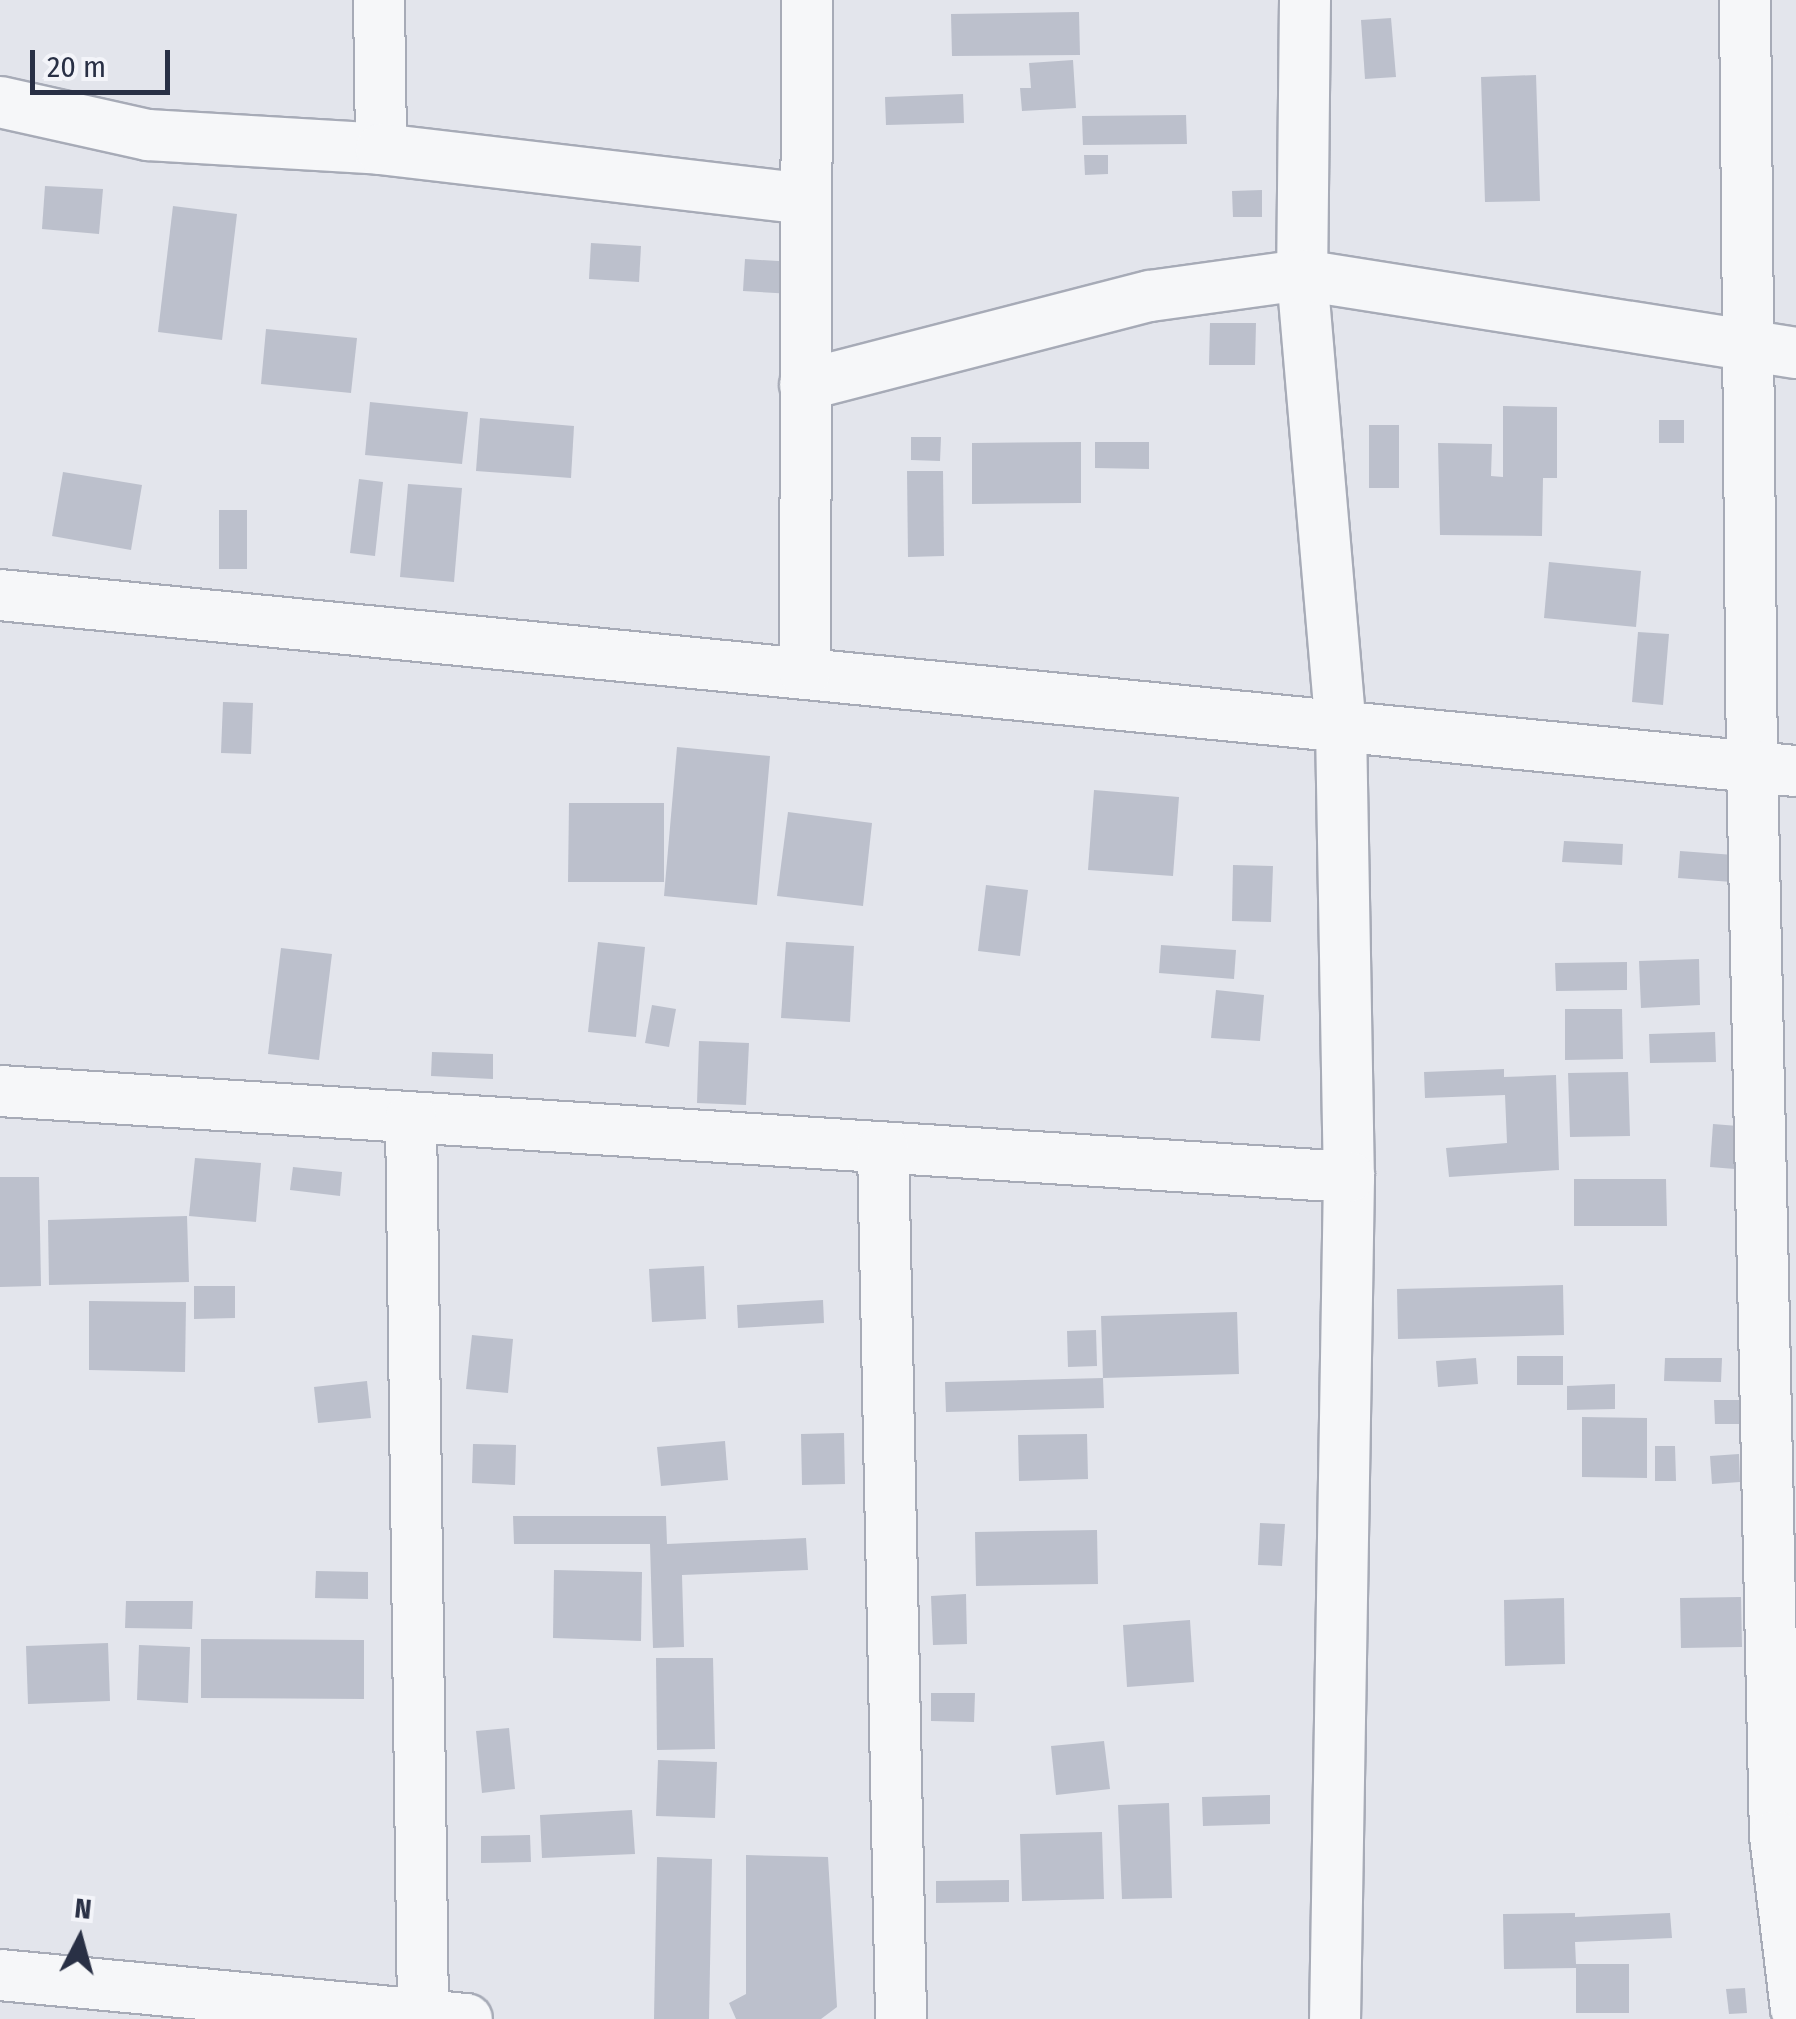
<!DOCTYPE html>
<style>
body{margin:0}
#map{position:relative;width:1796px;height:2019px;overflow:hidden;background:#e3e5ec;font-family:"Fira Sans Condensed",sans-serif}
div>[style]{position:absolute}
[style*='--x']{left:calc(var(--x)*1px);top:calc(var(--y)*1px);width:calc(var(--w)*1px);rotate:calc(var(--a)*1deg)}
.building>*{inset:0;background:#bcc0cc}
.roads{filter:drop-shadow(2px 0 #a7abb7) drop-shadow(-2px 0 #a7abb7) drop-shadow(0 2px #a7abb7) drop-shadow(0 -2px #a7abb7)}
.street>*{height:50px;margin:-25px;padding:0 25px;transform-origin:25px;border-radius:25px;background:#f6f7f9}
span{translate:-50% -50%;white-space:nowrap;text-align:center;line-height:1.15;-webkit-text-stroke:8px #f3f4f9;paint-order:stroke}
.north{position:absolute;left:30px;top:1889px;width:100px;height:100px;-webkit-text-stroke:8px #f3f4f9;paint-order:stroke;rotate:6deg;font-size:28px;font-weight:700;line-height:40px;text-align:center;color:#293045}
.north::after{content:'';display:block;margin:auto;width:35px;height:45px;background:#293045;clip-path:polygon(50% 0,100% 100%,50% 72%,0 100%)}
.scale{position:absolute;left:30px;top:50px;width:140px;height:45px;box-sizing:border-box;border:5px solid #293045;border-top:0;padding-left:12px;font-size:30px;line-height:35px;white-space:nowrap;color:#293045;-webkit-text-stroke:8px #f3f4f9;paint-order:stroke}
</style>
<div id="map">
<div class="building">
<i style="clip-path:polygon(1079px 12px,1080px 55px,952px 56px,951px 14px)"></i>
<i style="clip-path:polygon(1391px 18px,1396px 77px,1365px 79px,1361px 20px)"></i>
<i style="clip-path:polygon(1073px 60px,1076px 108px,1022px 111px,1020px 88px,1031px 88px,1029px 63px)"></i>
<i style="clip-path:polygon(1536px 75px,1540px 201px,1485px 202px,1481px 77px)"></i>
<i style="clip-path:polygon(963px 94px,964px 123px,886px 125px,885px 97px)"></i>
<i style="clip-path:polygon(1186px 115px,1187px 144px,1083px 145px,1082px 116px)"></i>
<i style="clip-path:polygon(1084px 155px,1108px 155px,1108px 174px,1085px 175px)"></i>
<i style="clip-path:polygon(45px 186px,103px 189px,99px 234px,42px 229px)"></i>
<i style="clip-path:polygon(1262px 190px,1262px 217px,1233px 217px,1232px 191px)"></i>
<i style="clip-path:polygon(173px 206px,237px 214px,222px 340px,158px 332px)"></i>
<i style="clip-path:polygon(591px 243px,641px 246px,639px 282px,589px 279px)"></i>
<i style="clip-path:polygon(745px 259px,794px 262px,793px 294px,743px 291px)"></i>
<i style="clip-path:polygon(1210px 323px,1256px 323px,1255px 365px,1209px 365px)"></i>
<i style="clip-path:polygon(266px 329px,357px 338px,351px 393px,261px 384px)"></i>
<i style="clip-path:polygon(370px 402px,468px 412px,462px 464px,365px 455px)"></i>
<i style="clip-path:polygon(1503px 406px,1557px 407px,1557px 478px,1543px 478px,1542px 536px,1440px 535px,1438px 443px,1492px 444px,1491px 476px,1503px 477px)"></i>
<i style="clip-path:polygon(480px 418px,574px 426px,571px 478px,476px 471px)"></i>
<i style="clip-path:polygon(1659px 420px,1684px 420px,1684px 443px,1659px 443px)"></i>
<i style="clip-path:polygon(1369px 425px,1399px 425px,1399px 488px,1369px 488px)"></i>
<i style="clip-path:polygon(911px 437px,941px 437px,940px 461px,911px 460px)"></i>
<i style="clip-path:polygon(1081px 442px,1081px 503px,972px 504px,972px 443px)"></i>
<i style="clip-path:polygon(1095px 442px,1149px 442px,1149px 469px,1095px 468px)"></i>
<i style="clip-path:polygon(907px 471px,943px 471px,944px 556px,908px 557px)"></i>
<i style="clip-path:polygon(63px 472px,142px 485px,131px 550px,52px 536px)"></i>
<i style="clip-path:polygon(359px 479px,383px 482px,375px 556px,350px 553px)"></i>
<i style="clip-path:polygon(408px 484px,462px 488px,454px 582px,400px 577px)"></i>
<i style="clip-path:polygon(219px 510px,247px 510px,247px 569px,219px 569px)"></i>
<i style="clip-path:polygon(1549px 562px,1641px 571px,1636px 627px,1544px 618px)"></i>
<i style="clip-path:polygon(1638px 632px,1669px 634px,1663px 705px,1632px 702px)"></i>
<i style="clip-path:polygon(223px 702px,253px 703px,251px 754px,221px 753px)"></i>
<i style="clip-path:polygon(677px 747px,770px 756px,757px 905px,664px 896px)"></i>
<i style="clip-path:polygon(1094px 790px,1179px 797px,1173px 876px,1088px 870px)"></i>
<i style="clip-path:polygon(569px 803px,664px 803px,664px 882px,568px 882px)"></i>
<i style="clip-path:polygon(788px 812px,872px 823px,863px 906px,777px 896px)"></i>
<i style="clip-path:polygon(1564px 841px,1623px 844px,1622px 865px,1562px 862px)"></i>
<i style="clip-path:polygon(1680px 851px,1734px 855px,1732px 882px,1678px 878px)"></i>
<i style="clip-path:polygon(1233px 865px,1273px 866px,1271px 922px,1232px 921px)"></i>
<i style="clip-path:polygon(986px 885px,1028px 890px,1020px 956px,978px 951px)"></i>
<i style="clip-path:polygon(598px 942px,645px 947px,636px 1037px,588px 1032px)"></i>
<i style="clip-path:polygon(786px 942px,854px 946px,850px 1022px,781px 1018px)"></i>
<i style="clip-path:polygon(1161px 945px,1236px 950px,1234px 979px,1159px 973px)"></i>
<i style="clip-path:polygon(281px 948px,332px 954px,319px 1060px,268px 1054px)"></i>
<i style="clip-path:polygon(1699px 959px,1700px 1005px,1641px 1008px,1639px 961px)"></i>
<i style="clip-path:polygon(1627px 962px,1627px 990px,1556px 991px,1555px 963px)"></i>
<i style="clip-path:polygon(1216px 990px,1264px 995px,1260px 1041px,1211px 1038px)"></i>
<i style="clip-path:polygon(652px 1005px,676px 1009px,669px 1047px,645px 1043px)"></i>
<i style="clip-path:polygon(1565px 1009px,1622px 1009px,1623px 1059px,1565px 1060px)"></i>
<i style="clip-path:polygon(1715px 1032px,1716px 1062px,1650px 1063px,1649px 1034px)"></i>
<i style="clip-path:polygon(699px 1041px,749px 1043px,746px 1105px,697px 1103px)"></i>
<i style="clip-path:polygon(432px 1052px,493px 1054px,493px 1079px,431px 1076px)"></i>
<i style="clip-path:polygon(1504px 1069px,1504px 1077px,1556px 1075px,1559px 1170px,1449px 1177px,1446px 1148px,1507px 1143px,1505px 1095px,1425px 1098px,1424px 1072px)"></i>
<i style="clip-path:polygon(1628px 1072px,1630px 1136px,1570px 1137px,1568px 1073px)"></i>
<i style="clip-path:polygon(1713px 1124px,1738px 1126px,1735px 1169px,1710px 1167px)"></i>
<i style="clip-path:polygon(195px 1158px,261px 1163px,256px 1222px,189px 1216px)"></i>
<i style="clip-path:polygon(293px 1167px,342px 1172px,340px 1196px,290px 1190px)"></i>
<i style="clip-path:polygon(0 1177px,39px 1177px,41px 1286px,0 1287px)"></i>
<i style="clip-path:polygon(1574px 1179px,1666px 1179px,1667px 1226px,1574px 1226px)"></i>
<i style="clip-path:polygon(187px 1216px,189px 1282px,49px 1285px,48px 1220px)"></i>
<i style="clip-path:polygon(704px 1266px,706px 1319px,652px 1322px,649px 1269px)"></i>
<i style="clip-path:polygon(1563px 1285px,1564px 1335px,1398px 1339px,1397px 1289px)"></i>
<i style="clip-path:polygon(194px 1286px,235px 1286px,235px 1318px,194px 1319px)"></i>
<i style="clip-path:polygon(823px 1300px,824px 1323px,738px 1328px,737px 1305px)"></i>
<i style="clip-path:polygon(89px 1301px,186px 1302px,185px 1372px,89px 1370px)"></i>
<i style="clip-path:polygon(1237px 1312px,1239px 1374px,1103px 1378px,1101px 1316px)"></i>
<i style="clip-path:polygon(1096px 1330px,1097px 1366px,1068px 1367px,1067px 1331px)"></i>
<i style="clip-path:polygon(472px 1335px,513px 1339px,508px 1393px,466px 1389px)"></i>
<i style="clip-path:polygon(1517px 1356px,1563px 1356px,1563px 1385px,1517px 1385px)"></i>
<i style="clip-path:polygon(1476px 1358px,1478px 1384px,1438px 1387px,1436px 1361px)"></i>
<i style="clip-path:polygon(1665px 1358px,1722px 1358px,1721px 1382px,1664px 1381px)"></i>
<i style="clip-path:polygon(1103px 1378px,1104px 1408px,946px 1412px,945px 1382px)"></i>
<i style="clip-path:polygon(367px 1381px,371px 1418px,318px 1423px,314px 1387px)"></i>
<i style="clip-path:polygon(1615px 1384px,1615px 1409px,1567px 1410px,1567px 1386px)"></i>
<i style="clip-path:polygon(1714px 1400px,1741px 1400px,1742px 1424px,1715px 1424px)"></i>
<i style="clip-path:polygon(1582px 1417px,1647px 1418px,1647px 1478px,1582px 1477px)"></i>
<i style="clip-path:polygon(844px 1433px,845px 1484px,802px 1485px,801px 1434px)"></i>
<i style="clip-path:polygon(1087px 1434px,1088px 1479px,1019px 1481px,1018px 1435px)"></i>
<i style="clip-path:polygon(725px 1441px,728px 1480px,661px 1486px,657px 1447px)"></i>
<i style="clip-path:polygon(473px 1444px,516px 1445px,515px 1485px,472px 1483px)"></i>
<i style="clip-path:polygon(1655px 1446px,1675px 1446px,1676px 1481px,1655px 1481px)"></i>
<i style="clip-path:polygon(1739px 1454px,1740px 1482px,1712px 1484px,1710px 1456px)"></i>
<i style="clip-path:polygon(513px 1516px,666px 1516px,667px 1544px,806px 1538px,808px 1570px,682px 1575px,684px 1647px,653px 1648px,650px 1544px,514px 1544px)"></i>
<i style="clip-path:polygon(1260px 1523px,1285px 1524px,1282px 1566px,1258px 1565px)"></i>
<i style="clip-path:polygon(1097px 1530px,1098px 1584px,976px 1586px,975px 1532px)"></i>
<i style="clip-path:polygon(554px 1570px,642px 1572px,641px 1641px,553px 1638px)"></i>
<i style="clip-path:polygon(316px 1571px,368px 1572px,368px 1599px,315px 1598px)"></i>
<i style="clip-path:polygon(966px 1594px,967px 1644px,933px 1645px,931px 1596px)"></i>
<i style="clip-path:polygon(1741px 1597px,1742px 1647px,1681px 1648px,1680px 1598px)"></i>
<i style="clip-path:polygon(1564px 1598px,1565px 1664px,1505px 1666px,1504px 1600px)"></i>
<i style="clip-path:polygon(126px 1601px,193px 1601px,192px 1629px,125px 1628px)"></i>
<i style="clip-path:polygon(1190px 1620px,1194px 1682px,1127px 1687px,1123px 1625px)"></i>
<i style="clip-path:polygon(201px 1639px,364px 1640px,364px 1699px,201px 1698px)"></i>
<i style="clip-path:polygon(108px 1643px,110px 1701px,28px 1704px,26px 1646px)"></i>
<i style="clip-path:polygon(139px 1645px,190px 1647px,188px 1703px,137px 1700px)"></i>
<i style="clip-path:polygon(656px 1658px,713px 1658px,715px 1749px,657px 1750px)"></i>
<i style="clip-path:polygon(931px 1693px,975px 1693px,974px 1722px,931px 1721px)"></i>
<i style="clip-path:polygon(509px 1728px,515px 1789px,482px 1793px,476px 1731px)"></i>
<i style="clip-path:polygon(1104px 1741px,1110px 1789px,1056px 1795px,1051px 1746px)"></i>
<i style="clip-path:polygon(658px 1760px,717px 1762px,715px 1818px,656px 1816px)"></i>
<i style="clip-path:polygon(1270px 1795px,1270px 1824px,1203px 1826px,1202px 1797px)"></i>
<i style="clip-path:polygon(1169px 1803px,1172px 1898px,1122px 1899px,1118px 1805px)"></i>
<i style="clip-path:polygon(632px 1810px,635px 1854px,542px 1858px,540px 1815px)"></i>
<i style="clip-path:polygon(1102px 1832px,1104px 1899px,1022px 1901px,1020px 1834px)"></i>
<i style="clip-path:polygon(530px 1835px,531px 1862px,481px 1863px,481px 1836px)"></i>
<i style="clip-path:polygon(746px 1855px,828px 1857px,837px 2007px,821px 2019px,736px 2019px,729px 2003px,746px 1994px)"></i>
<i style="clip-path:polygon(657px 1857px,712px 1859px,709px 2019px,654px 2019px)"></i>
<i style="clip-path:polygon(1009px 1880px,1009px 1902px,936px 1903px,936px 1881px)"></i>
<i style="clip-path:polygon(1575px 1913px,1575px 1917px,1670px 1913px,1672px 1938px,1575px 1942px,1576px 1964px,1629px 1964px,1629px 2013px,1576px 2013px,1576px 1968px,1504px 1969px,1503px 1914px)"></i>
<i style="clip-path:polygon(1745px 1988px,1747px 2013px,1729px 2014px,1726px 1989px)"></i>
</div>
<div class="roads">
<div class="street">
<i style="--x:379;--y:0;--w:149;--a:89.2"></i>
<i style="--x:1305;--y:0;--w:275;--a:90.6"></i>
<i style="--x:1302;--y:275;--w:453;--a:85.1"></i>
<i style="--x:1341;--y:726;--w:451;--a:89"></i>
<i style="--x:1349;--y:1177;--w:842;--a:90.95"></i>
<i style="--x:1745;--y:0;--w:766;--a:89.48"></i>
<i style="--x:1752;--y:766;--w:1070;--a:88.77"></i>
<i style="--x:1775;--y:1836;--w:174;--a:83.1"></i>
<i style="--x:0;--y:102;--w:152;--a:12.6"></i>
<i style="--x:148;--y:135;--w:233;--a:3.4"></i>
<i style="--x:381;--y:149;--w:426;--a:6.7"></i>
<i style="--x:805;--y:385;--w:356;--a:-14.5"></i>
<i style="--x:1150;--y:296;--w:153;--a:-7.9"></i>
<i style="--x:1302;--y:275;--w:500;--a:8.97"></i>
<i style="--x:0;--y:595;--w:1805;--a:5.6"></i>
<i style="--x:805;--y:673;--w:673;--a:-89.83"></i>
<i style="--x:0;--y:1091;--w:1352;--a:3.65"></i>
<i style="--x:411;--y:1118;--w:896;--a:89.23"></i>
<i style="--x:883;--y:1149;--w:870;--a:88.81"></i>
<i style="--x:0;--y:1975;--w:469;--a:5.4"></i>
</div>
</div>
<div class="north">N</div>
<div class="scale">20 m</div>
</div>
